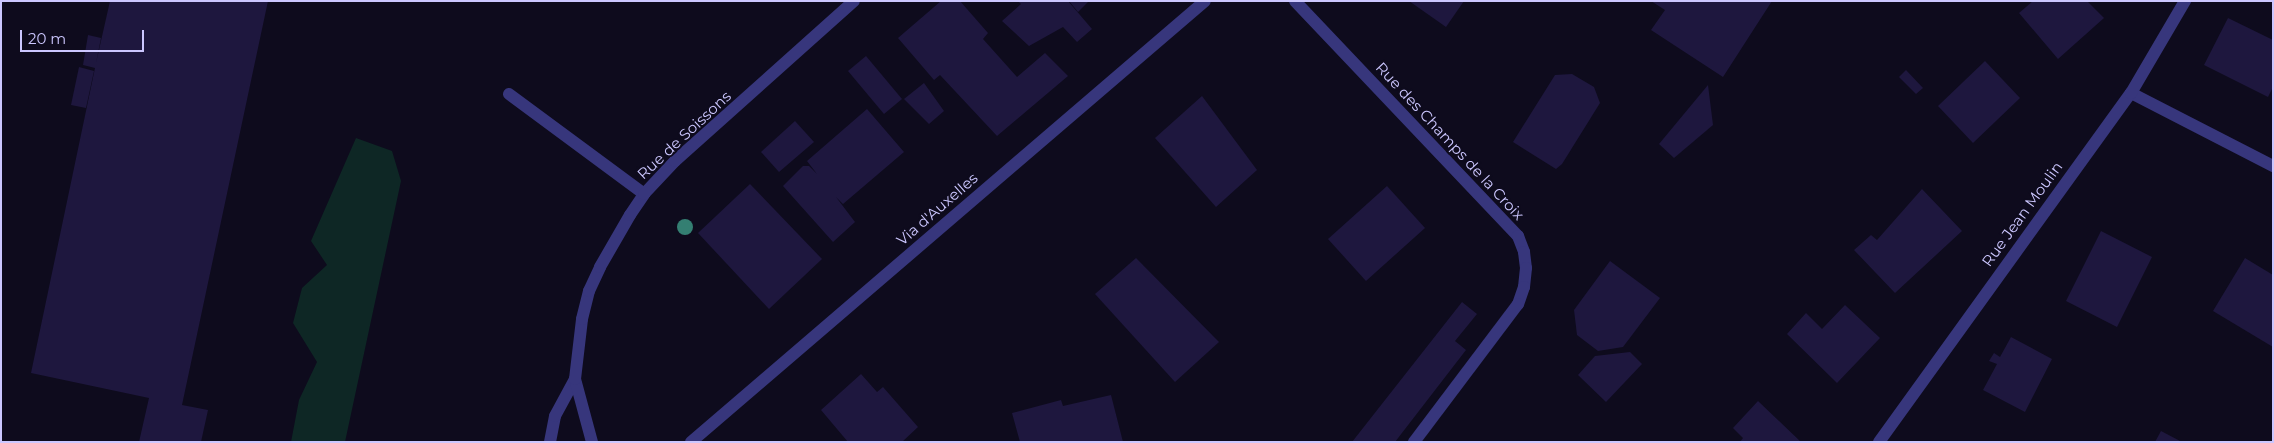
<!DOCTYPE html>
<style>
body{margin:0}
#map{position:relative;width:2274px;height:443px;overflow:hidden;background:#0e0b1d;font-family:Montserrat,sans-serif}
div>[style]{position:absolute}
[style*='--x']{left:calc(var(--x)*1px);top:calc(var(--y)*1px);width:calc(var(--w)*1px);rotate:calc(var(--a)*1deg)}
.green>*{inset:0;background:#0e2725}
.building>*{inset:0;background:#1e173e}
.service>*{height:12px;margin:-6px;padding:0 6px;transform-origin:6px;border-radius:6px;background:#37367c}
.minor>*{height:12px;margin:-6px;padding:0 6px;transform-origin:6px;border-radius:6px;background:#37367c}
.trees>*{width:16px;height:16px;margin:-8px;border-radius:50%;background:#347f72}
span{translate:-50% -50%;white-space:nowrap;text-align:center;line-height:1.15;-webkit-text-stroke:4px #0e0b1d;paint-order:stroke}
.street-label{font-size:15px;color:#ccc7ff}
.frame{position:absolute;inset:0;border:2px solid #ccc7ff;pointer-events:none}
.scale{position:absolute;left:20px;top:30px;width:124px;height:22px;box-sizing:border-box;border:2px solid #ccc7ff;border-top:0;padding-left:6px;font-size:15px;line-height:18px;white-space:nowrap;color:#ccc7ff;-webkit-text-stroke:4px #0e0b1d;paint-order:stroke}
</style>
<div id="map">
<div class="green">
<i style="clip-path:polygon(356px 138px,392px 151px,401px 181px,345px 442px,291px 442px,299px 400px,317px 362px,293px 323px,302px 288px,327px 265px,311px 241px)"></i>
</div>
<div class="building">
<i style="clip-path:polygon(110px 1px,268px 1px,182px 405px,208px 410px,201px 442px,139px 442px,149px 398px,31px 373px,95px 68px,83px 65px,88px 35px,101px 38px,96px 63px)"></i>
<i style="clip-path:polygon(941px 1px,960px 1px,988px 33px,983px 39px,1017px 77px,1045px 53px,1068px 76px,997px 136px,940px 75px,934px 80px,898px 38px)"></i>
<i style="clip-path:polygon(1018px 1px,1068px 1px,1092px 29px,1077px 42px,1063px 27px,1029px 46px,1002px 21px,1021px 4px)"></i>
<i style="clip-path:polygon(1069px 1px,1089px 1px,1078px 12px)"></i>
<i style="clip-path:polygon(1409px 1px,1464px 1px,1446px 27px)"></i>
<i style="clip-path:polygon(1651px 1px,1772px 1px,1723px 77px,1651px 30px,1665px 10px)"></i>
<i style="clip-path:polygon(2033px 1px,2087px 1px,2104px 18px,2058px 59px,2019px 13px)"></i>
<i style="clip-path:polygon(2228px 18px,2273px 40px,2273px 87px,2268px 97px,2204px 65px)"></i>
<i style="clip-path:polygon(866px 56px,902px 99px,884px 114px,848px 71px)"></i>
<i style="clip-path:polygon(1985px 61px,2020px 98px,1973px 143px,1938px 106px)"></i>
<i style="clip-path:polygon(79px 67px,94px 71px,86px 108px,71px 105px)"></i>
<i style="clip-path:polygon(1906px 70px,1923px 88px,1916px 94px,1899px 77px)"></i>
<i style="clip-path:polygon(1572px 74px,1594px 87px,1600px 103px,1562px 164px,1556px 169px,1513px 142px,1555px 75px)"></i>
<i style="clip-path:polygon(924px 83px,944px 111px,929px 124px,904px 99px)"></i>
<i style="clip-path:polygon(1708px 85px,1713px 125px,1674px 158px,1659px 144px)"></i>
<i style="clip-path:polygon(1202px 96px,1257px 170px,1216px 207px,1155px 138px)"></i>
<i style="clip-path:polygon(867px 109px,904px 152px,843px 204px,836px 197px,855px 222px,833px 242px,783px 186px,803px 166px,809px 166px,817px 174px,807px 161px)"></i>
<i style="clip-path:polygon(795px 121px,814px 142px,779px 172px,761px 152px)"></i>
<i style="clip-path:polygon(750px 184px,822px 259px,769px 309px,698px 233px)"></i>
<i style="clip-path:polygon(1387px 186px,1425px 228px,1366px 281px,1328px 239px)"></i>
<i style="clip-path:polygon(1922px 189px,1962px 231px,1895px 293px,1854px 250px,1871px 235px,1877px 240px)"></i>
<i style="clip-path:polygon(2101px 231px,2152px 257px,2117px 327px,2066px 301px)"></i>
<i style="clip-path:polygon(1136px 258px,1219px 342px,1175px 382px,1095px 294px)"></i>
<i style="clip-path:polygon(2245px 258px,2273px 275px,2273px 347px,2213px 311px)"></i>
<i style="clip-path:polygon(1610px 261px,1660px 298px,1623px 347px,1598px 351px,1577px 335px,1574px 310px)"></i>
<i style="clip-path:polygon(1462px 302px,1477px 314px,1455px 341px,1466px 350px,1395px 442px,1352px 442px)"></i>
<i style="clip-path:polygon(1845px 305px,1880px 338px,1837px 383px,1787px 334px,1806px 313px,1822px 329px)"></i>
<i style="clip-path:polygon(2011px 337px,2052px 359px,2025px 412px,1983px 390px,1997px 364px,1989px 361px,1994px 353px,2000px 357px)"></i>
<i style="clip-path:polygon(1630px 352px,1642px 364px,1606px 402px,1578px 375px,1595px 356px)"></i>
<i style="clip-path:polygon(861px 374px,877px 392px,883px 387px,918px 427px,902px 442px,848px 442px,821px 410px)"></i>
<i style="clip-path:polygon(1111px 395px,1123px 442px,1020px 442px,1012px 413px,1061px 400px,1063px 406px)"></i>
<i style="clip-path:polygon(1758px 401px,1801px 442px,1740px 442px,1743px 438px,1733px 428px)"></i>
<i style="clip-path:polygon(2161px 431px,2182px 442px,2155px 442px)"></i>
</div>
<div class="service">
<i style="--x:509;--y:94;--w:168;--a:36.5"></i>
</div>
<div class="minor">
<i style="--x:1295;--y:1;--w:324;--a:46.5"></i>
<i style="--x:1518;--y:236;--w:17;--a:69"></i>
<i style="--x:1524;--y:252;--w:16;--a:83"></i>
<i style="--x:1526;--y:268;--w:19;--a:96"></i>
<i style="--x:1524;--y:287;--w:18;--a:109"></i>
<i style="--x:1518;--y:304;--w:173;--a:127"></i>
<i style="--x:2131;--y:93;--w:160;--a:27.2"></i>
<i style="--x:550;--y:442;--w:26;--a:-79"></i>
<i style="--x:555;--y:416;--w:42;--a:-61.6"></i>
<i style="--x:592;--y:442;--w:65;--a:-105.1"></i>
<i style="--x:575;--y:379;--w:60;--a:-83.3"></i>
<i style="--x:582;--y:319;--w:29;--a:-76"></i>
<i style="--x:589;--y:291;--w:26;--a:-65"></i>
<i style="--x:600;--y:267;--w:60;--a:-60"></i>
<i style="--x:630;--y:215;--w:25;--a:-56"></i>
<i style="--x:644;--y:194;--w:45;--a:-46.8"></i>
<i style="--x:675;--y:161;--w:240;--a:-41.8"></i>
<i style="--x:691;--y:442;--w:677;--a:-40.63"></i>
<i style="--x:1879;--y:442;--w:430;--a:-54.2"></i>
<i style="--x:2131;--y:93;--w:107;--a:-59.6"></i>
</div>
<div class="trees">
<i style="left:685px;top:227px"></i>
</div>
<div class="street-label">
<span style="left:684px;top:135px;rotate:-43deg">Rue de Soissons</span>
<span style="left:1450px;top:141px;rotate:47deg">Rue des Champs de la Croix</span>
<span style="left:937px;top:209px;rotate:-41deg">Via d'Auxelles</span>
<span style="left:2022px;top:214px;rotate:-54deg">Rue Jean Moulin</span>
</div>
<div class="frame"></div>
<div class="scale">20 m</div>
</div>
